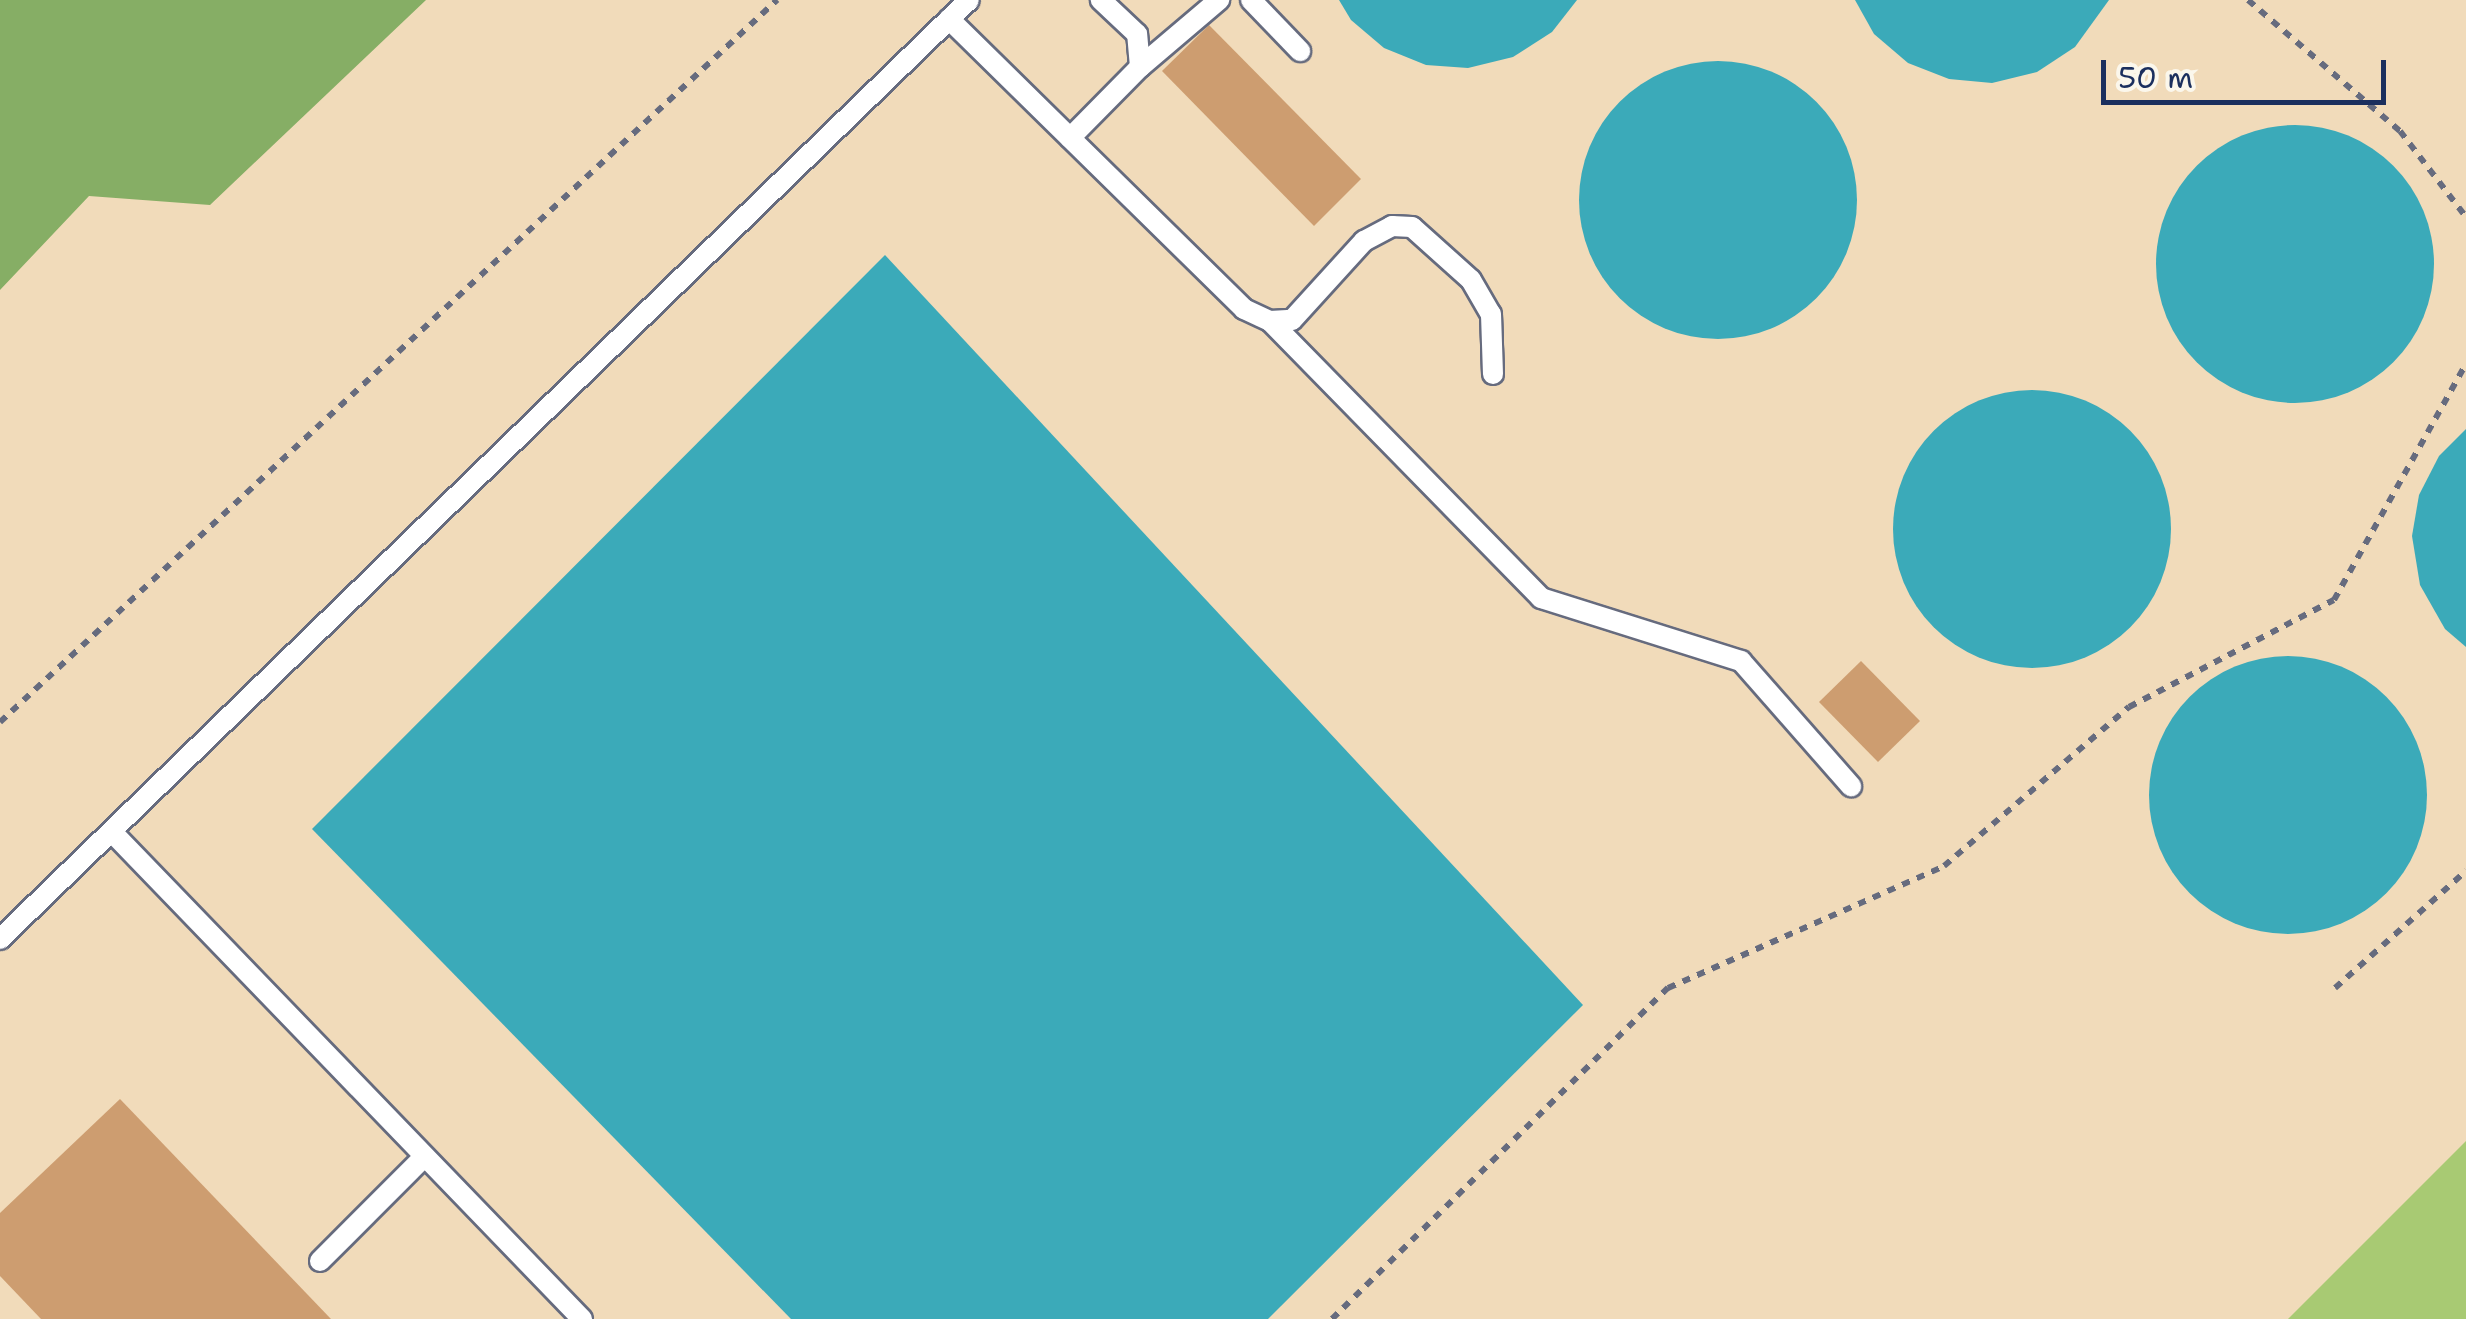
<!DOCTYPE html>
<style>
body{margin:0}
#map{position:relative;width:2466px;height:1319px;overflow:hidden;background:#f1dbba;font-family:"Shantell Sans",sans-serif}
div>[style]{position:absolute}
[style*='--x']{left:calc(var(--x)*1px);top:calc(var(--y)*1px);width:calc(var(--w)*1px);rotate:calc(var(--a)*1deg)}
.green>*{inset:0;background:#a8ca73}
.forest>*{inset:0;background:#86ae65}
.water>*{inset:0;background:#3baab9}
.round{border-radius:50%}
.building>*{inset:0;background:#cd9d70}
.path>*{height:6px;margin-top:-3px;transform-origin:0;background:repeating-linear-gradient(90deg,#666b7e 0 8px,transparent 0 16px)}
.roads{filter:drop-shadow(2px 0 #666b7e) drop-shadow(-2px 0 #666b7e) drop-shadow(0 2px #666b7e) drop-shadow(0 -2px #666b7e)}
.lane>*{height:20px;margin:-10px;padding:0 10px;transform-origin:10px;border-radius:10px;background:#fff}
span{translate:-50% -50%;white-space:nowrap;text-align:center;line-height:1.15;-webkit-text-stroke:9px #fbf7ec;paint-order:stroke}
.scale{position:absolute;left:2101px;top:60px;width:285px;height:45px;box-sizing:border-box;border:5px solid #1b2f5e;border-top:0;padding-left:12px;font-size:30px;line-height:35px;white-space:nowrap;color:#1b2f5e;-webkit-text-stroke:8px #fbf7ec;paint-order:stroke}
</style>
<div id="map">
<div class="green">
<i style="clip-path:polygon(2466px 1141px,2466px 1319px,2288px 1319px)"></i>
</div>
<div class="forest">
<i style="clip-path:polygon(0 0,426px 0,210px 205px,89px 196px,0 290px)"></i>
</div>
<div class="water">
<i style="clip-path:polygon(1339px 0,1577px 0,1552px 32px,1513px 57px,1468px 68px,1426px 65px,1384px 48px,1351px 20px)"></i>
<i style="clip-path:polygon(1855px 0,2109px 0,2075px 47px,2037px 72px,1992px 83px,1949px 79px,1908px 63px,1874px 34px)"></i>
<i class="round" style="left:1579px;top:61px;width:278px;height:278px"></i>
<i class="round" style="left:2156px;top:125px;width:278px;height:278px"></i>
<i style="clip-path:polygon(885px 255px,1583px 1005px,1268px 1319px,791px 1319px,312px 829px)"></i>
<i class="round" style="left:1893px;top:390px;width:278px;height:278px"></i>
<i style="clip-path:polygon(2466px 429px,2466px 647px,2445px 629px,2420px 585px,2412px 536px,2419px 495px,2439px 456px)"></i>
<i class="round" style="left:2149px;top:656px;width:278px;height:278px"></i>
</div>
<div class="building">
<i style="clip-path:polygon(1209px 25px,1361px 179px,1314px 226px,1162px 71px)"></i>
<i style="clip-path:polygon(1861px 661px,1920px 721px,1878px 762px,1819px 702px)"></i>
<i style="clip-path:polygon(120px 1099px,331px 1319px,41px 1319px,0 1276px,0 1213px)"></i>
</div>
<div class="path">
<i style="--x:2248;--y:0;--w:201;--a:40.8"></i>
<i style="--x:2400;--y:131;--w:108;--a:52.5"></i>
<i style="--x:0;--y:722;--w:1061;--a:-42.9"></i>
<i style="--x:2335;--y:988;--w:176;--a:-41.8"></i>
<i style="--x:1332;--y:1319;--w:472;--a:-44.6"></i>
<i style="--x:1668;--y:988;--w:302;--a:-23.8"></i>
<i style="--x:1944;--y:866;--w:244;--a:-40.7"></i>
<i style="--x:2129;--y:707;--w:231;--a:-27.6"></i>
<i style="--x:2334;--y:600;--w:270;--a:-60.8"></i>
</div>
<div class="roads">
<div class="lane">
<i style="--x:1251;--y:0;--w:71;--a:46.1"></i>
<i style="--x:949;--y:19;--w:414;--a:44.5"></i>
<i style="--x:1244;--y:309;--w:29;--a:25"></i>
<i style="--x:1270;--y:321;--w:22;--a:-3"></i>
<i style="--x:1292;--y:320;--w:107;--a:-47.7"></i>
<i style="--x:1364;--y:241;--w:32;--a:-28"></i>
<i style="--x:1392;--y:226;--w:20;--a:3"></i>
<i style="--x:1412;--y:227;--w:79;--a:41.9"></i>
<i style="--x:1471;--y:280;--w:39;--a:60"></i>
<i style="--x:1491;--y:314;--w:60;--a:88.1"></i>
<i style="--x:1140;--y:67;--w:104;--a:-40.3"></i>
<i style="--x:1070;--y:138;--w:100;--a:-45.4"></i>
<i style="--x:1140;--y:67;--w:33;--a:-95"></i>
<i style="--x:1137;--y:34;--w:50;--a:-136.6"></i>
<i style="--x:1270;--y:321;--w:388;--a:45.6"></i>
<i style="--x:1541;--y:598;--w:210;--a:17.5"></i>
<i style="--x:1741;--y:661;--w:167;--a:48.7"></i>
<i style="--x:112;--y:832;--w:677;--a:46.02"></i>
<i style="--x:0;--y:939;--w:1349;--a:-44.1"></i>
<i style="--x:320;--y:1261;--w:144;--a:-45"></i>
</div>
</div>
<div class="scale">50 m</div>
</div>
